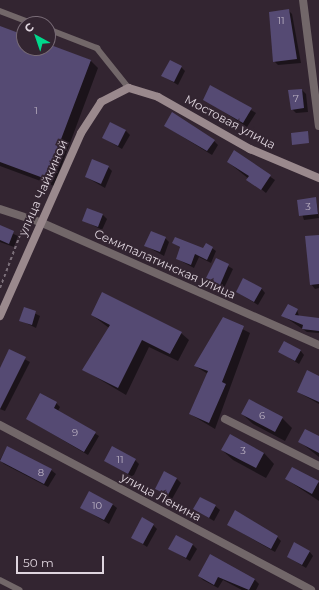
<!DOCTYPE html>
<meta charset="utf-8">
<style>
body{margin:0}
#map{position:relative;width:319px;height:590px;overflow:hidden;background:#332531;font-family:Montserrat,sans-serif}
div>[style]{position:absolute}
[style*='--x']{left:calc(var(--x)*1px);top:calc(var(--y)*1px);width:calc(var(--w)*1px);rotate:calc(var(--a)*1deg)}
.shadow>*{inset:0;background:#0007}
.building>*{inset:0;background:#554a73}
.path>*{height:2px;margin-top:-1px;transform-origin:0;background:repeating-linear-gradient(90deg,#7c707a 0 3px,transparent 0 6px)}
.lane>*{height:5.5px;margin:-2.75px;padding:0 2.75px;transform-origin:2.75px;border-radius:2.75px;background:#726769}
.street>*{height:8px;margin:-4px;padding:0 4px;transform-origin:4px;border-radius:4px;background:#726769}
.secondary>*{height:8px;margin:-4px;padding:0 4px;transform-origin:4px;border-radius:4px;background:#9a898d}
span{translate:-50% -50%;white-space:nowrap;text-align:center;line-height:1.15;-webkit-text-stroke:3.5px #332531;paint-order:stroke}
.number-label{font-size:10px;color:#bcb2c3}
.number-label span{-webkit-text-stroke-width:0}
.street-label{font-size:12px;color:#dfd5de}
.north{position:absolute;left:16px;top:16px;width:40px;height:40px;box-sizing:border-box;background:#332531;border:1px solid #786b76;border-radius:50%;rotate:320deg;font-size:11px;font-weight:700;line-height:16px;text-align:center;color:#dfd5de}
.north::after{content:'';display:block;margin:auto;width:14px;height:18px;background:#00d98c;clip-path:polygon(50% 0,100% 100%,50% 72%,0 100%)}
.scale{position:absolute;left:16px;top:556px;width:88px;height:18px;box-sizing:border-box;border:2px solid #dfd5de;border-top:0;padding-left:5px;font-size:12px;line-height:14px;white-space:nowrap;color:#dfd5de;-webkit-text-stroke:3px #332531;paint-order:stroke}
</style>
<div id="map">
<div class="shadow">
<i style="clip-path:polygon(288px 10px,292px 14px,301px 63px,278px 65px,274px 61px)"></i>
<i style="clip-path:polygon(0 27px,24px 36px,24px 48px,48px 48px,48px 45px,90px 60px,98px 68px,54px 186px,0 166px)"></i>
<i style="clip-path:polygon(181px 67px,185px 71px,178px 85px,163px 76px)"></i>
<i style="clip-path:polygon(211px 86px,256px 113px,247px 127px,204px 99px)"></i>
<i style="clip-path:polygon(302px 90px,306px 94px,308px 112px,296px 113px,292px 109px)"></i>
<i style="clip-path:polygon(165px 126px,214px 141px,218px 145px,212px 155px)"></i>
<i style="clip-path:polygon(126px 131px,130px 135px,122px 149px,103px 138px)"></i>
<i style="clip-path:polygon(234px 152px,275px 180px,266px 193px,228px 162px)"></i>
<i style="clip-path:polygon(108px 167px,112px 171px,105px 188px,86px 177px)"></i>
<i style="clip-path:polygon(316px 198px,319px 218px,304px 220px,298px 201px)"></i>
<i style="clip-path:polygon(102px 214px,107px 219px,102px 230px,83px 220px)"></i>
<i style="clip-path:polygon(0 228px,18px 236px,14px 247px,0 242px)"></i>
<i style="clip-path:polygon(319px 236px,319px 288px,315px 289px,311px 284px)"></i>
<i style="clip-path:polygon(165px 238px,169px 242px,164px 256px,146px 246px)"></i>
<i style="clip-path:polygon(173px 243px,204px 249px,206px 244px,216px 251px,211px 263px,199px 257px,194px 268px,177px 259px,181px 248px)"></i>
<i style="clip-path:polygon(216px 259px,233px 269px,224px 288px,208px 278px)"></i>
<i style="clip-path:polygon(261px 288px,265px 293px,258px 305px,237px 292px)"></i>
<i style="clip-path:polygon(24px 308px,40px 316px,36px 328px,20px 320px)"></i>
<i style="clip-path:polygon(297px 310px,299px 316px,319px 319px,319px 333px,307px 332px,282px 315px)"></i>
<i style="clip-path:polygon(92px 315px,181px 333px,189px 340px,178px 361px,149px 347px,126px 395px,84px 370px,109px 328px)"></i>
<i style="clip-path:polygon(223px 319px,250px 333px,215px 429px,190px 414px,208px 374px,195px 366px)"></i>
<i style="clip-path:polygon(300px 350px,304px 355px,299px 364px,280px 352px)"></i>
<i style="clip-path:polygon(9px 351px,30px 362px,5px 411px,0 409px,0 371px)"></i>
<i style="clip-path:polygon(319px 377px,319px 404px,298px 392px)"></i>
<i style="clip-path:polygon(56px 403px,60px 407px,58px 411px,99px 436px,88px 455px,27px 419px)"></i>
<i style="clip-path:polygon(242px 414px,282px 418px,292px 428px,285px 441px,253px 424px)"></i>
<i style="clip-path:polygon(319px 437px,319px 457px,300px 442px)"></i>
<i style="clip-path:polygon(7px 447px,51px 470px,56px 474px,48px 487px,4px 464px,0 460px)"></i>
<i style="clip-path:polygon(222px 450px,264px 453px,274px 464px,266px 478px,233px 460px)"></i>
<i style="clip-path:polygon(135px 460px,139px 464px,133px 477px,105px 461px)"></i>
<i style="clip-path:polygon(292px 468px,319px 483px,319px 501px,286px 479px)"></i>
<i style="clip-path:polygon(177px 479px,181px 483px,172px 499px,157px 488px)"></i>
<i style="clip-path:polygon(112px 504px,117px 508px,109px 524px,82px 508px)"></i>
<i style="clip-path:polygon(215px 506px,220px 510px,214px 521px,194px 509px)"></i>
<i style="clip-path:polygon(153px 525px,157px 529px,147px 547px,132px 537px)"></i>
<i style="clip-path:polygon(228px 525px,277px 537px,281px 541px,275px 552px)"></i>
<i style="clip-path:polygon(193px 545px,197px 549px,190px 561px,170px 549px)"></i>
<i style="clip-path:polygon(309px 551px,313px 556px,306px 568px,288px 557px)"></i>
<i style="clip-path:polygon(210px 555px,255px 580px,259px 584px,256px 590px,242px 590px,223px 580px,218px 588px,203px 580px,199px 576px)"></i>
</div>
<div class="building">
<i style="clip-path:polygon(289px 9px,297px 59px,273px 62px,269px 12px)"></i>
<i style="clip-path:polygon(0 26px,24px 35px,24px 48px,48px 48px,48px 44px,91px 60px,46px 179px,0 162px)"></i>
<i style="clip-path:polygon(170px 60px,182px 66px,174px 82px,161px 76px)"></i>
<i style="clip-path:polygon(210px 85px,252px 108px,243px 123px,203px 100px)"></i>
<i style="clip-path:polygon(302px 89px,304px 108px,291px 110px,288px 90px)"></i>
<i style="clip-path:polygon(172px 112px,215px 140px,207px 151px,164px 126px)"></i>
<i style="clip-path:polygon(110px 122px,126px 130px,118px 146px,102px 138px)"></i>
<i style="clip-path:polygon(308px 131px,309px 143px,292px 145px,291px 133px)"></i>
<i style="clip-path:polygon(234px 150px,271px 175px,261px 190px,246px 180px,249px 176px,227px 162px)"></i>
<i style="clip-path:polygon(92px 159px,109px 166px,101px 184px,85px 177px)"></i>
<i style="clip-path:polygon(316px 197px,318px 214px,299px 216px,297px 200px)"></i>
<i style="clip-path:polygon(87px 208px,103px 214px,98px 227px,82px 221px)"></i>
<i style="clip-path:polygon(0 225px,14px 231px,9px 244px,0 240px)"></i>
<i style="clip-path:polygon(151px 231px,166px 237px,160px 252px,144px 246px)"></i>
<i style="clip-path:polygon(319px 235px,319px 284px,310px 285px,305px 236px)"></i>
<i style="clip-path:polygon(175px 237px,203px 248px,206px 243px,213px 247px,207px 260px,195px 254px,191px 265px,176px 259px,180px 247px,172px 243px)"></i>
<i style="clip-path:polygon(216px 258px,229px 264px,220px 285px,206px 278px)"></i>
<i style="clip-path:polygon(243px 278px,262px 288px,254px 302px,236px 292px)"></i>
<i style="clip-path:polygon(102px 292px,182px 332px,170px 354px,142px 340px,118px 388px,82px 370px,110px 325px,91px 315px)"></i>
<i style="clip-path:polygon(288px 304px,298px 309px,295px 315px,319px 318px,319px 331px,302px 329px,303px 325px,281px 316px)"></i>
<i style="clip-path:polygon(24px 307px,36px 311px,32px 325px,19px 321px)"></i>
<i style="clip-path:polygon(223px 317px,244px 326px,222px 382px,226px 384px,209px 423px,189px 414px,208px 371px,194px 366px)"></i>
<i style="clip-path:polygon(284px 341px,301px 350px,295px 361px,278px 352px)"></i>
<i style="clip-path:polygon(9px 349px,26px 357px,0 409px,0 368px)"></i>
<i style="clip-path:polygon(307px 370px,319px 376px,319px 402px,297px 392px)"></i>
<i style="clip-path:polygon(40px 393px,57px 402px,54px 408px,96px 432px,84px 452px,26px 419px)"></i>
<i style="clip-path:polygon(249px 399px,283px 417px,275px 432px,241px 414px)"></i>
<i style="clip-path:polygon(305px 429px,319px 436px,319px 453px,298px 442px)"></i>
<i style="clip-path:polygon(230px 434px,264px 453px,256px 468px,221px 450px)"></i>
<i style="clip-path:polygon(7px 446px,52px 469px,44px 484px,0 461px)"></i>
<i style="clip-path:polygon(112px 446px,136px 459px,128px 474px,104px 461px)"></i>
<i style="clip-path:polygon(292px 467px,319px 481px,312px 494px,285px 479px)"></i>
<i style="clip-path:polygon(164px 471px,177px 478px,168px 495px,155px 489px)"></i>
<i style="clip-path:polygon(89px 491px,113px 504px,104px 520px,80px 508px)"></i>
<i style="clip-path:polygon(200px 497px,216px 505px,209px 518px,193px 509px)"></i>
<i style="clip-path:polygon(235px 510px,278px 536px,271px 549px,227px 525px)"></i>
<i style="clip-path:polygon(142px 517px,154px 524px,143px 544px,131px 538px)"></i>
<i style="clip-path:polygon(176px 535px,193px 544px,186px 558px,168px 549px)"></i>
<i style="clip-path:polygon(294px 542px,310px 551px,302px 565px,287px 557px)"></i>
<i style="clip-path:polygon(210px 554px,255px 579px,249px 590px,218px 577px,214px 585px,198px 576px)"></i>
</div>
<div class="path">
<i style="--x:0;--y:288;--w:65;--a:-69.3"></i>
</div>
<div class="lane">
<i style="--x:0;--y:11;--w:36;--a:21"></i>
<i style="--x:48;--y:29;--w:53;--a:21.2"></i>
<i style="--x:97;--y:48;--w:51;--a:51.3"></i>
<i style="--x:0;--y:580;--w:22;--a:27"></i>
</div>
<div class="street">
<i style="--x:303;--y:0;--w:127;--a:82.8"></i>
<i style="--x:0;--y:209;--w:42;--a:18"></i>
<i style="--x:40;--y:222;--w:305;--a:23.8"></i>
<i style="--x:225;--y:419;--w:105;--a:26.6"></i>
<i style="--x:0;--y:425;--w:352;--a:27.9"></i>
</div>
<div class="secondary">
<i style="--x:0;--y:316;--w:200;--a:-66.1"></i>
<i style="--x:81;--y:133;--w:37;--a:-57"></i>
<i style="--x:101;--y:102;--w:31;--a:-27"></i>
<i style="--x:129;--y:88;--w:30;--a:17"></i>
<i style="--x:158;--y:97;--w:106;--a:29.5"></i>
<i style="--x:250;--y:149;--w:75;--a:22.8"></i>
</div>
<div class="number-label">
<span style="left:281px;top:21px">11</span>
<span style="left:296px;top:99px">7</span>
<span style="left:36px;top:111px">1</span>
<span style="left:308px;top:207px">3</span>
<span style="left:262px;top:416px">6</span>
<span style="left:75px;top:433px">9</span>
<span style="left:243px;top:451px">3</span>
<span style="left:120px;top:460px">11</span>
<span style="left:41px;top:473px">8</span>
<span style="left:97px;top:506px">10</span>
</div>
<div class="street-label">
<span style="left:230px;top:122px;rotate:28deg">Мостовая улица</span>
<span style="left:43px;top:188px;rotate:-66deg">улица Чайкиной</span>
<span style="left:165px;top:264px;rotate:24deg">Семипалатинская улица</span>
<span style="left:161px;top:497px;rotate:28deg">улица Ленина</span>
</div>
<div class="north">С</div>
<div class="scale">50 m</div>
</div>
